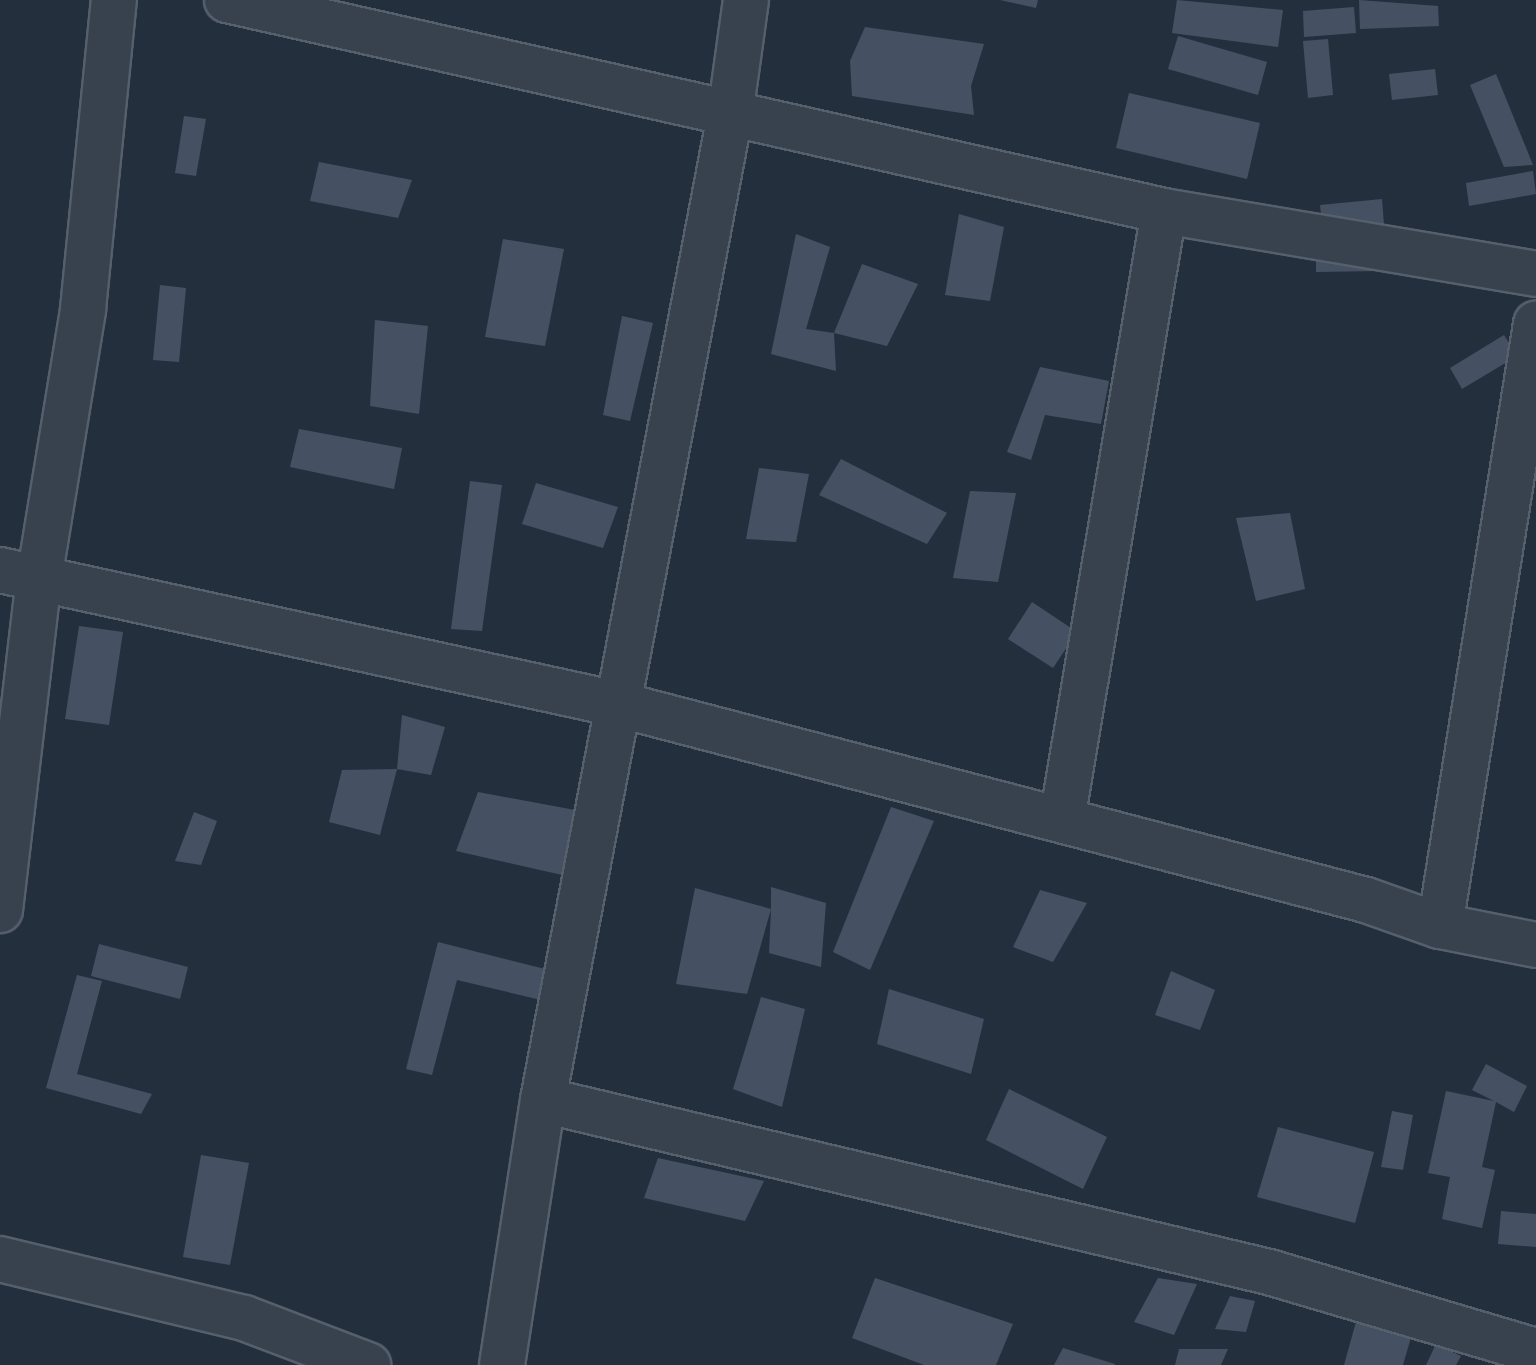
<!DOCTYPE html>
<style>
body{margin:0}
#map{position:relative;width:1536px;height:1365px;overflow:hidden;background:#242f3e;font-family:"PT Sans Narrow",sans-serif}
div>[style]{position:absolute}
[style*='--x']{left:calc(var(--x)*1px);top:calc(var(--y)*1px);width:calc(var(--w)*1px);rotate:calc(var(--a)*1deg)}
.building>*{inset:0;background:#455162}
.roads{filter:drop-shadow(2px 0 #565f6c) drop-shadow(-2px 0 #565f6c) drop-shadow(0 2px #565f6c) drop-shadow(0 -2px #565f6c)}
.minor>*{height:44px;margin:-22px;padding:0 22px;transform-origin:22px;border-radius:22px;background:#38414e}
span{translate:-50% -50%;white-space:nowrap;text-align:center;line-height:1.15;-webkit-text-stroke:7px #1d2633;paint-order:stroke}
</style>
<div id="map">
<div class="building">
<i style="clip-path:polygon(1000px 0,1038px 0,1036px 8px)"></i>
<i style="clip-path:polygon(1177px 0,1283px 10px,1278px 47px,1172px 33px)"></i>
<i style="clip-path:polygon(1359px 0,1438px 6px,1439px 26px,1360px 29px)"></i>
<i style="clip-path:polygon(1354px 7px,1356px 33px,1304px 37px,1303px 11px)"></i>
<i style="clip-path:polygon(865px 27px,984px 44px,971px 86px,974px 115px,852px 96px,850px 61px)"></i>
<i style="clip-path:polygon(1178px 36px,1267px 62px,1258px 95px,1168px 69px)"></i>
<i style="clip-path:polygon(1328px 39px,1333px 95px,1308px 98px,1303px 41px)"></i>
<i style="clip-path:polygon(1435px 69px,1438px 95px,1392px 100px,1389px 74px)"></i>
<i style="clip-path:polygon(1496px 74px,1533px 165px,1504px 167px,1470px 85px)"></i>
<i style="clip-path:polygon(1129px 93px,1260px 123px,1247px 179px,1116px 148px)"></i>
<i style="clip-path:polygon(184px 116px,206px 119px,196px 176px,175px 173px)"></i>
<i style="clip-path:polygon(319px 162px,412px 180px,398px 218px,310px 201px)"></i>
<i style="clip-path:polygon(1533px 171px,1536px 194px,1469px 206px,1466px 183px)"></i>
<i style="clip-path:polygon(1382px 199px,1384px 225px,1323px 232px,1320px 205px)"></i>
<i style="clip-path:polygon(959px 214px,1004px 227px,990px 301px,945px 295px)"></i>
<i style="clip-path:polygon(796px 234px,830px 247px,806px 329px,834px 333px,836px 371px,771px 354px)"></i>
<i style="clip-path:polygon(503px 239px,564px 249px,545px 346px,485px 337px)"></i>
<i style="clip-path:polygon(1378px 248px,1378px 271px,1316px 272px,1316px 249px)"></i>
<i style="clip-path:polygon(862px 264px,918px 284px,887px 346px,834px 333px)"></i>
<i style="clip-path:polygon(160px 285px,186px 288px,179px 362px,153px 360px)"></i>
<i style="clip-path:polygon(622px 316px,653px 323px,630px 421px,603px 415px)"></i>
<i style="clip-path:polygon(375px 320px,428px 326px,419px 414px,370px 406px)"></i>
<i style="clip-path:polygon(1504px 335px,1517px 356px,1462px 389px,1450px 368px)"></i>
<i style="clip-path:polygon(1040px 367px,1109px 381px,1101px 424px,1045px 415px,1031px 460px,1007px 452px)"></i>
<i style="clip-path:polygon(299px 429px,402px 448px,394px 489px,290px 467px)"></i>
<i style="clip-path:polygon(841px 459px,947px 513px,927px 544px,819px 495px)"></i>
<i style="clip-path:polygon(759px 468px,809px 474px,796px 542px,746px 539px)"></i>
<i style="clip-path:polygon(470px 481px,502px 485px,482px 631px,451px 629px)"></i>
<i style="clip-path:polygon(536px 483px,618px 507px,603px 548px,522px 524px)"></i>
<i style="clip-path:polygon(970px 491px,1016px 493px,998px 582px,953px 578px)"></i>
<i style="clip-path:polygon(1290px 513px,1305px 589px,1256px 601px,1236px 518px)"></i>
<i style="clip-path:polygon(1032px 602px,1077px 632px,1053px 668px,1008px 639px)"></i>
<i style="clip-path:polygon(79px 626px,123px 632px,109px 725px,65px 719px)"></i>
<i style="clip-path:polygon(402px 715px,445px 727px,431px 775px,397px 769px)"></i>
<i style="clip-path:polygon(397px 769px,380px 835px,329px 822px,342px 770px)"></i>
<i style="clip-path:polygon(478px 792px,591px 813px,571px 877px,456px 851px)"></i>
<i style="clip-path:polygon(891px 807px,934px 821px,870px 970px,833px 952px)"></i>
<i style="clip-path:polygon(194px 812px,217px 821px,201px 865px,175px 861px)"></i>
<i style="clip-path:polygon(771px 887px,826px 903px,821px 967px,769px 953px,771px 909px,747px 994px,676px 984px,695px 888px,771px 909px)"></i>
<i style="clip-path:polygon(1040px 890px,1087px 903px,1053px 962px,1013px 947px)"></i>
<i style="clip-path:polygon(438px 942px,549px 970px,541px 1000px,457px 980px,432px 1075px,406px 1069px)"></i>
<i style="clip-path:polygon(99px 944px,188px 967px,180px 999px,91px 976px)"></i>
<i style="clip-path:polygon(1171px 971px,1215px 990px,1200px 1030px,1155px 1015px)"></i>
<i style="clip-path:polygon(77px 975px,102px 981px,77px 1074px,152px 1094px,141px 1114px,46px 1088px)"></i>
<i style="clip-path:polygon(889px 989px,984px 1019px,971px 1074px,877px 1044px)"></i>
<i style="clip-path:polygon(761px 997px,805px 1009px,782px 1107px,733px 1089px)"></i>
<i style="clip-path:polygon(1486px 1064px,1527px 1086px,1514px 1112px,1496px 1102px,1482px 1167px,1495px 1170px,1482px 1228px,1442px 1219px,1450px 1177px,1428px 1173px,1446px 1091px,1494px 1101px,1472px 1090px)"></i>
<i style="clip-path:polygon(1009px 1089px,1107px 1137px,1083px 1189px,986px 1140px)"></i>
<i style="clip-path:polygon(1392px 1111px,1413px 1115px,1403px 1170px,1381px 1167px)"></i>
<i style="clip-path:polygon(1278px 1127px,1374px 1152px,1355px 1223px,1257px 1197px)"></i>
<i style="clip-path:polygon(201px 1155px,249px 1163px,230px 1265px,183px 1257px)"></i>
<i style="clip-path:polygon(658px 1158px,764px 1181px,745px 1221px,644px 1198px)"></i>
<i style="clip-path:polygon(1501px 1211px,1536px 1214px,1536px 1247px,1498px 1244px)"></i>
<i style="clip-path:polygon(875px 1278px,1013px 1324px,996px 1365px,924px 1365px,852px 1338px)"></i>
<i style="clip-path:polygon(1158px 1278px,1197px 1284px,1174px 1335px,1134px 1322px)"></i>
<i style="clip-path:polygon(1230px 1296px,1255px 1301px,1246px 1332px,1215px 1329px)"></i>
<i style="clip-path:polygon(1359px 1311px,1414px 1327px,1403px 1365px,1344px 1365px)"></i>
<i style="clip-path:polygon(1436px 1344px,1461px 1356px,1456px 1365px,1426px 1365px)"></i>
<i style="clip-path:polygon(1063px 1348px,1115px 1364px,1115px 1365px,1054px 1365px)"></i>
<i style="clip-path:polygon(1179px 1349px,1228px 1349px,1221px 1365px,1175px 1365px)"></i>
</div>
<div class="roads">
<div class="minor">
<i style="--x:227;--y:0;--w:960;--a:12.69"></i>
<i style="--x:1164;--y:211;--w:377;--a:9.6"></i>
<i style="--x:0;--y:570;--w:636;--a:12.26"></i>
<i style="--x:621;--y:705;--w:770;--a:14.67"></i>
<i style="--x:1366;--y:900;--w:78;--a:19.4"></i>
<i style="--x:1440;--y:926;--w:98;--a:11.2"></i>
<i style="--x:1062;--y:820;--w:617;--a:-80.49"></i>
<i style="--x:0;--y:910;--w:333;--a:-83.3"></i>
<i style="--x:39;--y:579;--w:274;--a:-80.7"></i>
<i style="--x:83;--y:309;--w:311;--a:-84.3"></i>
<i style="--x:1440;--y:926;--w:610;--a:-80.94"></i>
<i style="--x:543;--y:1100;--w:746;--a:13.33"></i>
<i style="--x:1269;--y:1272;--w:278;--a:16.5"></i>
<i style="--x:0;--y:1259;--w:251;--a:13.6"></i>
<i style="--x:244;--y:1318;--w:133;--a:20.8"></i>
<i style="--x:502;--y:1365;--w:268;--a:-81.2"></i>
<i style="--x:543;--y:1100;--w:1003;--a:-79.25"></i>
<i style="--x:730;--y:115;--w:116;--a:-82.1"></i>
</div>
</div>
</div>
